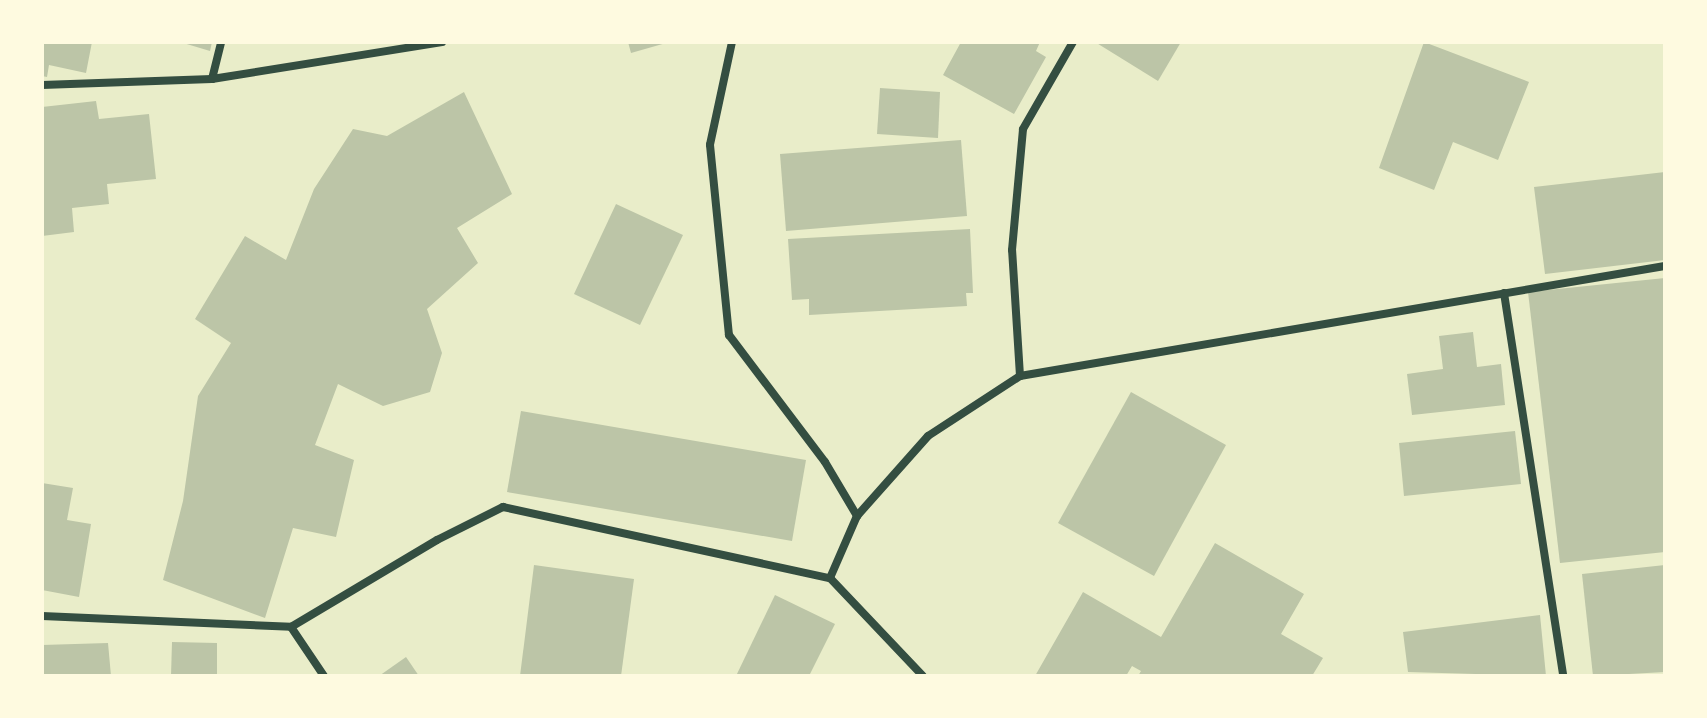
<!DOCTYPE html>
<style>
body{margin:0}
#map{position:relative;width:1707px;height:718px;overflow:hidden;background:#e9edc9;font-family:Barlow,sans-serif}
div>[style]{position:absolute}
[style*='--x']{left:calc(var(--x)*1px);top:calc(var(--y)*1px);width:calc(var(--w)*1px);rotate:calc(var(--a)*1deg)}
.building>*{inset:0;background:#bcc5a7}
.minor>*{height:8px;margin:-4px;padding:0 4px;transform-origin:4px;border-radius:4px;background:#344e41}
span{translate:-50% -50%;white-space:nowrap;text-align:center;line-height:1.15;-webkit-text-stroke:6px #fefae0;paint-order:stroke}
.frame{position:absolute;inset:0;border:44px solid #fefae0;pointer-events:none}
</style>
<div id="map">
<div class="building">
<i style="clip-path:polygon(42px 42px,92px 42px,86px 73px,49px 65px,47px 77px,42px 76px)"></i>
<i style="clip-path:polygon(180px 42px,212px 42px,210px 51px)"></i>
<i style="clip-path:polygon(628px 42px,666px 42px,666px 43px,631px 53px)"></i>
<i style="clip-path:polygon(961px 42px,1040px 42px,1036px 51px,1046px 57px,1014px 114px,943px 75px)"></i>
<i style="clip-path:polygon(1095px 42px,1181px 42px,1158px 81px)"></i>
<i style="clip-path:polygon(1424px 42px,1529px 82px,1498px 160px,1453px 142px,1434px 190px,1379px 168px)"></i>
<i style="clip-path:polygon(880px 88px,940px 92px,938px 138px,877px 134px)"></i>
<i style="clip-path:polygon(464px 92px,512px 194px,457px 228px,478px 263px,427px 309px,442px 353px,430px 392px,383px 406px,338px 384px,315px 445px,354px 460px,336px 537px,293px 528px,265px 618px,163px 580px,183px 501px,198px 396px,231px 343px,195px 319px,245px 236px,286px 260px,314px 189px,353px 129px,387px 136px)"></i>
<i style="clip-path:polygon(96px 101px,99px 119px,149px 114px,156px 179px,107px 184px,109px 204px,72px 208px,74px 232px,42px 236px,42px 107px)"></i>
<i style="clip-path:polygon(961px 140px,967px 216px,786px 231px,780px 154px)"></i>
<i style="clip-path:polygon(1665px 172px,1665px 260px,1545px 274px,1534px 187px)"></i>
<i style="clip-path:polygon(616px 204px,683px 235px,640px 325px,574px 294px)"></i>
<i style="clip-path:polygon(970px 229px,973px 293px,966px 293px,967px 306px,809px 315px,809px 299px,792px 300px,788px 239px)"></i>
<i style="clip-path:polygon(1665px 278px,1665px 552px,1560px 563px,1528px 292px)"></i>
<i style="clip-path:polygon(1473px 332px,1477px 367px,1501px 364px,1505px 405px,1412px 415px,1407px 374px,1443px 369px,1439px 336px)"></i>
<i style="clip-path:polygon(1131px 392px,1226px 445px,1154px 576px,1058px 523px)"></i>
<i style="clip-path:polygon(521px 411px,806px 460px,792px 541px,507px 492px)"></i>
<i style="clip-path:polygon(1515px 431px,1521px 484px,1404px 496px,1399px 443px)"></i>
<i style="clip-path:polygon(42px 483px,73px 488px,67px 520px,91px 524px,79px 597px,42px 590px)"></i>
<i style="clip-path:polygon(1215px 543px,1304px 594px,1281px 634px,1323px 658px,1312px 676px,1138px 676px,1141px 671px,1132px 666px,1126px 676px,1035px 676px,1083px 592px,1161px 637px)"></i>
<i style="clip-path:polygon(534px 565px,634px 579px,621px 676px,520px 676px)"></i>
<i style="clip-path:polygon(1665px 565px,1665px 672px,1593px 676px,1582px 574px)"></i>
<i style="clip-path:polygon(775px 595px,835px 624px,809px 676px,736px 676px)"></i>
<i style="clip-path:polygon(1540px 615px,1546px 676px,1408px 672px,1403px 632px)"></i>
<i style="clip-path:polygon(172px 642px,217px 643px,217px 676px,171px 676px)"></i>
<i style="clip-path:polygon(108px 643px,111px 676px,42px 676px,42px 645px)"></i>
<i style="clip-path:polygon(406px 657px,419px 676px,379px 676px)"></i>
</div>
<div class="minor">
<i style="--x:732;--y:42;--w:105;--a:102.1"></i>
<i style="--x:710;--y:145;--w:191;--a:84.3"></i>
<i style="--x:729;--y:335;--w:159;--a:52.9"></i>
<i style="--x:825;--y:462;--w:63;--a:59.3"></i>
<i style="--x:212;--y:79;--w:38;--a:-76"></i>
<i style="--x:42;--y:85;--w:170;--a:-2"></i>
<i style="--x:212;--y:79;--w:233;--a:-9.1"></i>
<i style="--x:1504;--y:293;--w:388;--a:81.2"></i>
<i style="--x:1020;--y:376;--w:126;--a:-93.6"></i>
<i style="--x:1012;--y:250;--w:121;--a:-84.8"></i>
<i style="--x:1023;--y:129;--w:100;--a:-60.1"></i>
<i style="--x:830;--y:578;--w:68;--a:-66.5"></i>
<i style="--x:857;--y:516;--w:107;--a:-48.4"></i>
<i style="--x:928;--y:436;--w:110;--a:-33.1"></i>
<i style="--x:1020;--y:376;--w:654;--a:-9.68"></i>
<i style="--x:830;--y:578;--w:135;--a:46.5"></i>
<i style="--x:42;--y:616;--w:249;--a:2.5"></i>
<i style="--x:291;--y:627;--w:170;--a:-30.8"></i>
<i style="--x:437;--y:540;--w:74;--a:-26.6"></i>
<i style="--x:503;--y:507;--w:335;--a:12.3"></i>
<i style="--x:291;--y:627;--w:59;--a:56"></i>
</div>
<div class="frame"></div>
</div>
